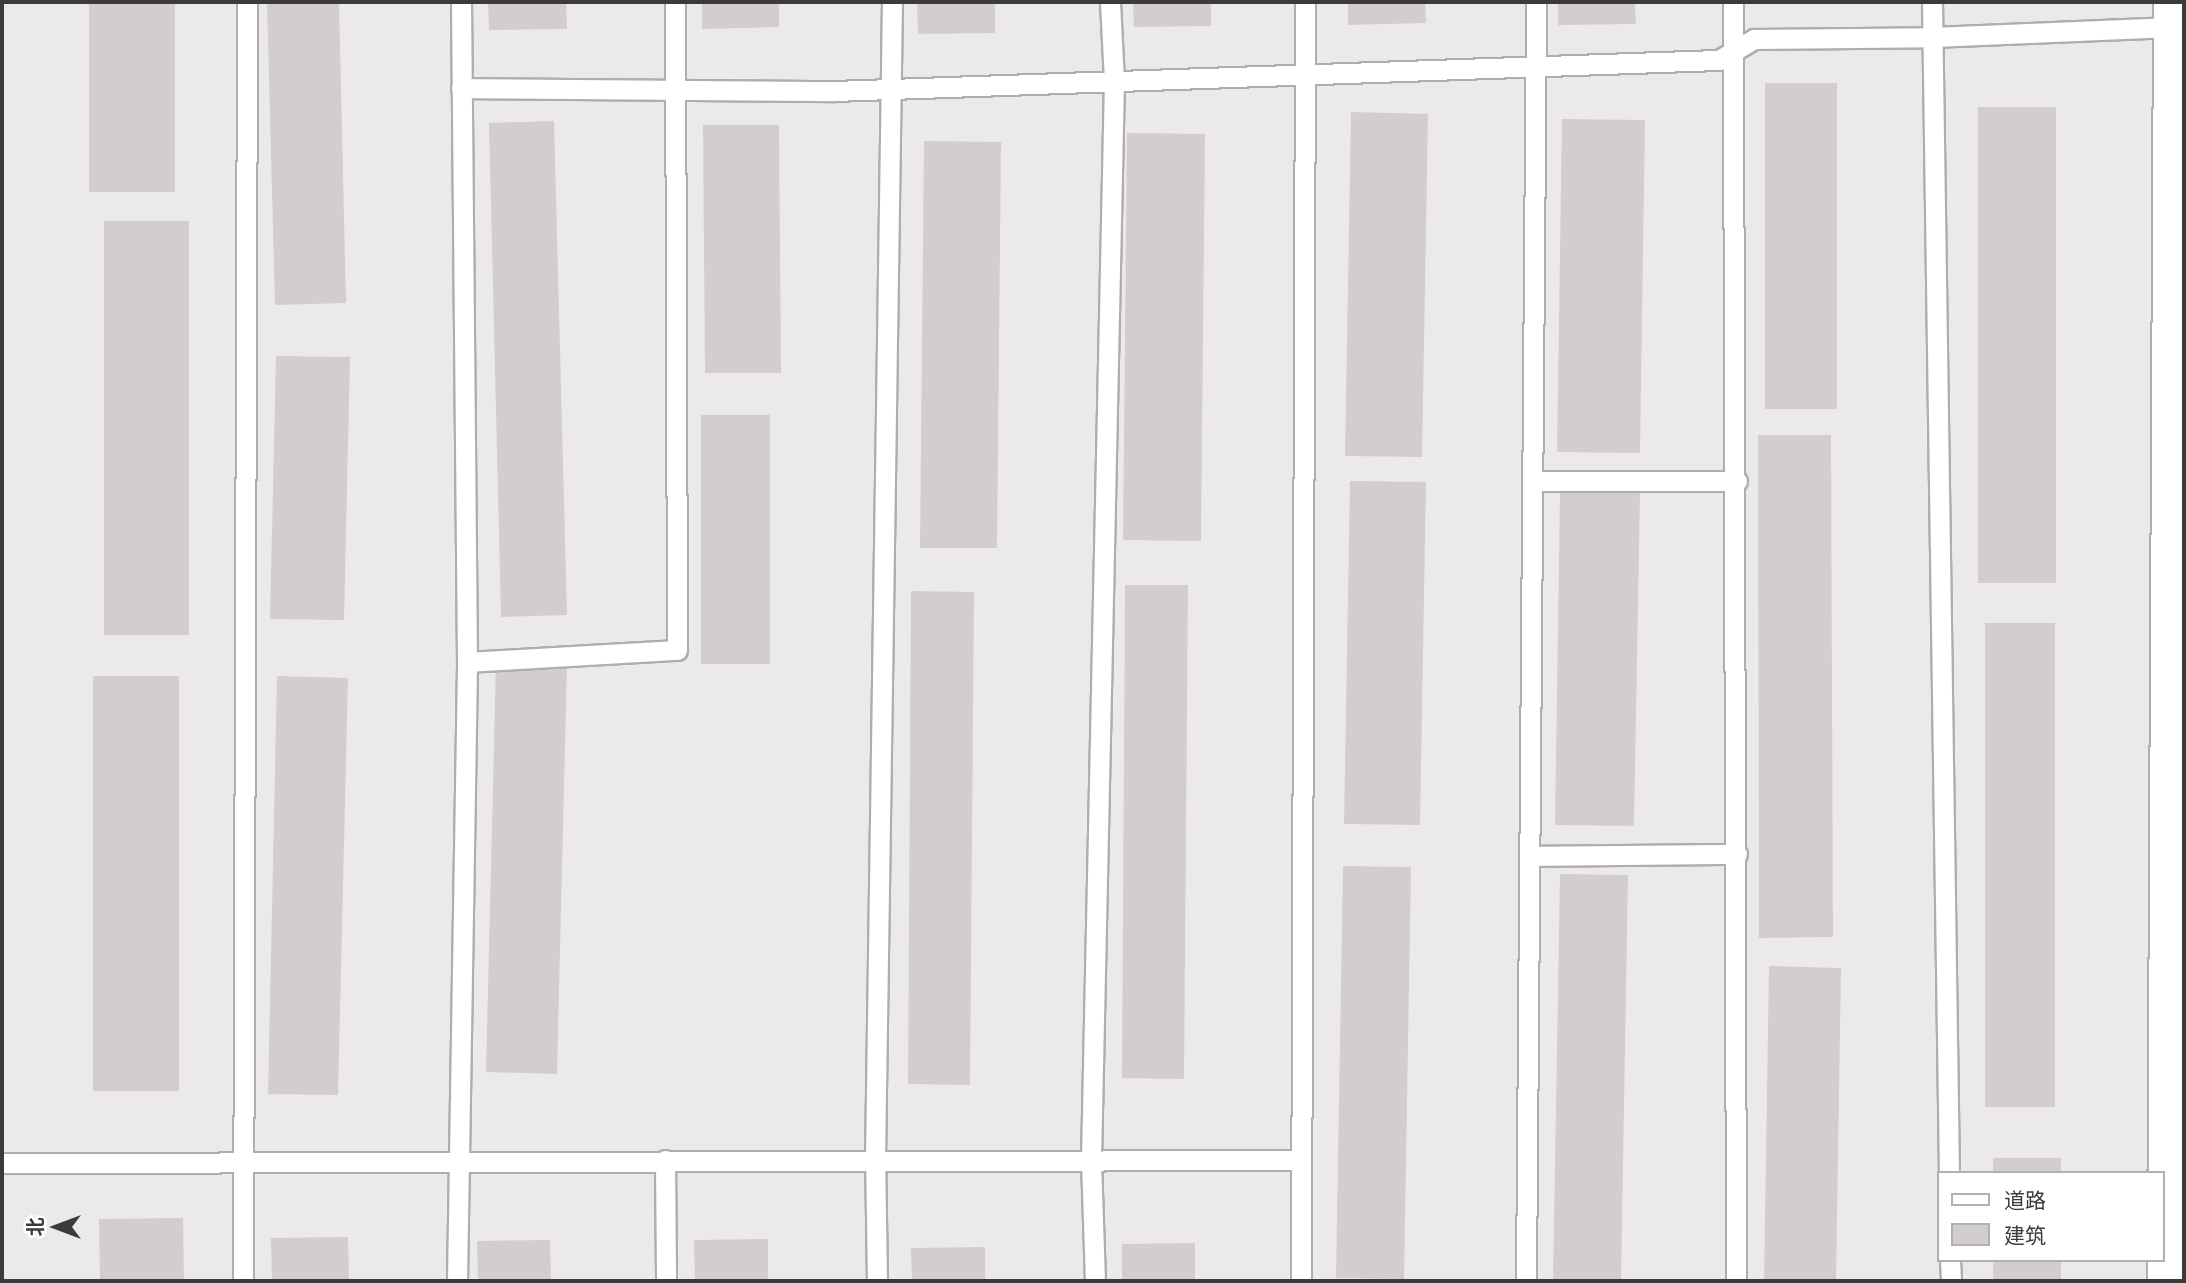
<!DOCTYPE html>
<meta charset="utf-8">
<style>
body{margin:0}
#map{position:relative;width:2186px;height:1283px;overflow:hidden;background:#ece9ec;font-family:"Titillium Web","Noto Sans SC",sans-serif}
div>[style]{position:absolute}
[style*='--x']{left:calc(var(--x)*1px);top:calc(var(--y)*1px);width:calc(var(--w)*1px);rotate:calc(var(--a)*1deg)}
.building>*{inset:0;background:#d3cecd}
.roads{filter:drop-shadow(2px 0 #b0adb0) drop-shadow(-2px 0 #b0adb0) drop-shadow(0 2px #b0adb0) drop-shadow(0 -2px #b0adb0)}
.service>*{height:19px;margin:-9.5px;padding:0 9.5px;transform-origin:9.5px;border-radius:9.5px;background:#fff}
.minor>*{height:38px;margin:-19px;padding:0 19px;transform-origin:19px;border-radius:19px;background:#fff}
span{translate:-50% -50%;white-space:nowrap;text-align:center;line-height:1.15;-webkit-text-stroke:7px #fff;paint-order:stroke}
.frame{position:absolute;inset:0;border:4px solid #3c3b3c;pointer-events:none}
.legend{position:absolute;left:1937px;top:1171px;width:228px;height:91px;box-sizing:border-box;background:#fff;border:2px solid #b1b1b1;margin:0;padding:9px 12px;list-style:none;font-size:21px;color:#3c3b3c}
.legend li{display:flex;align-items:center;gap:14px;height:35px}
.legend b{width:35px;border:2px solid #b1b1b1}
.north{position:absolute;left:21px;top:1192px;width:70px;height:70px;-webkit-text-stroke:5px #fff;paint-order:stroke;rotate:270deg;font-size:19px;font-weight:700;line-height:28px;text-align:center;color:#3c3b3c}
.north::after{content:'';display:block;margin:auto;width:24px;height:32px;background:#3c3b3c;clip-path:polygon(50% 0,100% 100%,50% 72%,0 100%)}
</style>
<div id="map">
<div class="building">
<i style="clip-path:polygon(89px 2px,175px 2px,175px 192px,89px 192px)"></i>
<i style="clip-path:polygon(267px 2px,339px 2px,346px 303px,275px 305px)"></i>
<i style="clip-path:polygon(488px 2px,566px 2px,567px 29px,489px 30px)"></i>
<i style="clip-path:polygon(702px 2px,779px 2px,779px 27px,702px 29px)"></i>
<i style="clip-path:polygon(917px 2px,995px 2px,995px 33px,918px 34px)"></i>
<i style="clip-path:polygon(1133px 2px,1211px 2px,1211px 26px,1134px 27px)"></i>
<i style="clip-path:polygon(1348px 2px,1425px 2px,1426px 23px,1348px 25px)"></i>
<i style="clip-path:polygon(1558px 2px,1635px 2px,1636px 24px,1558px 25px)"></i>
<i style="clip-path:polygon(1765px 83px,1837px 83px,1837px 409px,1765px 409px)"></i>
<i style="clip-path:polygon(1978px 107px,2056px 107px,2056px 583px,1978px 583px)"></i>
<i style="clip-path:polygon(1351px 112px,1428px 114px,1422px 457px,1345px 456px)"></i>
<i style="clip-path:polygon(1562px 119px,1645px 120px,1640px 453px,1557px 452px)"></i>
<i style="clip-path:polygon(554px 121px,567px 615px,501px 617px,489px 123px)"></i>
<i style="clip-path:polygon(703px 125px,779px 125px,781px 373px,705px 373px)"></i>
<i style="clip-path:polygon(1127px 133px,1205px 134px,1201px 541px,1123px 540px)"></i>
<i style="clip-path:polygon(924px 141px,1001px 142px,997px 548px,920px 548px)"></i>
<i style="clip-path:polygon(104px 221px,189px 221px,189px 635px,104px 635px)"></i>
<i style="clip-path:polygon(276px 356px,350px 357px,344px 620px,270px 619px)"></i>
<i style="clip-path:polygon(701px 415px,770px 415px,770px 664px,701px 664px)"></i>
<i style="clip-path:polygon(1758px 435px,1831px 435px,1833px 937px,1759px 938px)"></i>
<i style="clip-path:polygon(1350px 481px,1426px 482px,1420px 825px,1344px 824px)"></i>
<i style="clip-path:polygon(1560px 492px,1640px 493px,1634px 826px,1555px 825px)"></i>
<i style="clip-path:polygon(1125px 585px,1188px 585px,1184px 1079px,1122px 1078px)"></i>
<i style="clip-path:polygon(911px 591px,974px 592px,970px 1085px,908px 1084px)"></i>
<i style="clip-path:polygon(1985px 623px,2055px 623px,2055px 1107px,1985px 1107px)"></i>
<i style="clip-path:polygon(496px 662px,567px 663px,557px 1074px,486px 1072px)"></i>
<i style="clip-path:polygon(93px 676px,179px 676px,179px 1091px,93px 1091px)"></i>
<i style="clip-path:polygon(277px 676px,348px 678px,338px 1095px,268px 1094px)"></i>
<i style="clip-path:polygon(1343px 866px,1411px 867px,1404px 1279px,1336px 1278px)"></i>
<i style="clip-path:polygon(1560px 874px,1628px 875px,1621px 1281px,1553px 1281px)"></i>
<i style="clip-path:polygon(1769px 966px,1841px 968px,1836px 1281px,1764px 1281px)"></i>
<i style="clip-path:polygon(1993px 1158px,2061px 1158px,2061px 1173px,1993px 1173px)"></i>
<i style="clip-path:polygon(183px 1218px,184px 1281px,100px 1281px,99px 1219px)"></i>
<i style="clip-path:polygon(348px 1237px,349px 1281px,272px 1281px,271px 1238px)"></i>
<i style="clip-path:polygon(768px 1239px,768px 1281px,695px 1281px,694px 1240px)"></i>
<i style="clip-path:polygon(550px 1240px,551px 1281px,478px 1281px,477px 1241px)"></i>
<i style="clip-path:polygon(1195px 1243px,1195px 1281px,1122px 1281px,1122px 1244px)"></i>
<i style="clip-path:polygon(985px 1247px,985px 1281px,912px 1281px,911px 1248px)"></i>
<i style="clip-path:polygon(1993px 1260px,2061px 1260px,2061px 1281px,1993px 1281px)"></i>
</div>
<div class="roads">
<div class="service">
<i style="--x:1733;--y:2;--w:1279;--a:89.87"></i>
<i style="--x:1932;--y:2;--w:1171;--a:89.17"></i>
<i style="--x:461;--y:88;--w:373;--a:0.5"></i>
<i style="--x:834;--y:91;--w:886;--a:-2.01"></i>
<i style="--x:1719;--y:60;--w:41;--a:-31"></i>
<i style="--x:1754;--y:39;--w:179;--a:-0.6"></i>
<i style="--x:1933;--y:37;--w:239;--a:-2.4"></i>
<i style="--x:1533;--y:481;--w:204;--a:0"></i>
<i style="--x:467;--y:662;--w:210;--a:-3.3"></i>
<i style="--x:677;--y:650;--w:648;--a:-90.18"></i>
<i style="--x:1530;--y:856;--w:207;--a:-0.6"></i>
<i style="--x:665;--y:1160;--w:121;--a:89.5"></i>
<i style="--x:2;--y:1163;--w:1298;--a:-0.13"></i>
<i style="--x:1950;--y:1260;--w:21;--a:87"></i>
<i style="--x:243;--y:1281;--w:1279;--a:-89.82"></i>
<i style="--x:457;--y:1281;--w:619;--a:-89.07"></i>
<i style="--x:467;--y:662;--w:660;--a:-90.52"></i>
<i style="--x:877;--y:1281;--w:121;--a:-90.9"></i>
<i style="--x:875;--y:1160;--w:1158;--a:-89.16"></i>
<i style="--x:1095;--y:1281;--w:121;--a:-91.9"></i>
<i style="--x:1091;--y:1160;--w:1079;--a:-88.78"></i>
<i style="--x:1114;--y:81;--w:79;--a:-92.9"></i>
<i style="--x:1301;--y:1281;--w:1279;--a:-89.82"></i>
<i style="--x:1526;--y:1281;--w:1279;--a:-89.55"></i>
</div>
<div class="minor">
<i style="--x:2167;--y:1281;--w:1279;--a:-89.73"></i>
</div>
</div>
<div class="frame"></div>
<ul class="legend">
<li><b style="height:9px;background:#fff"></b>道路</li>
<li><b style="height:19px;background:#d3cecd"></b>建筑</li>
</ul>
<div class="north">北</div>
</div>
